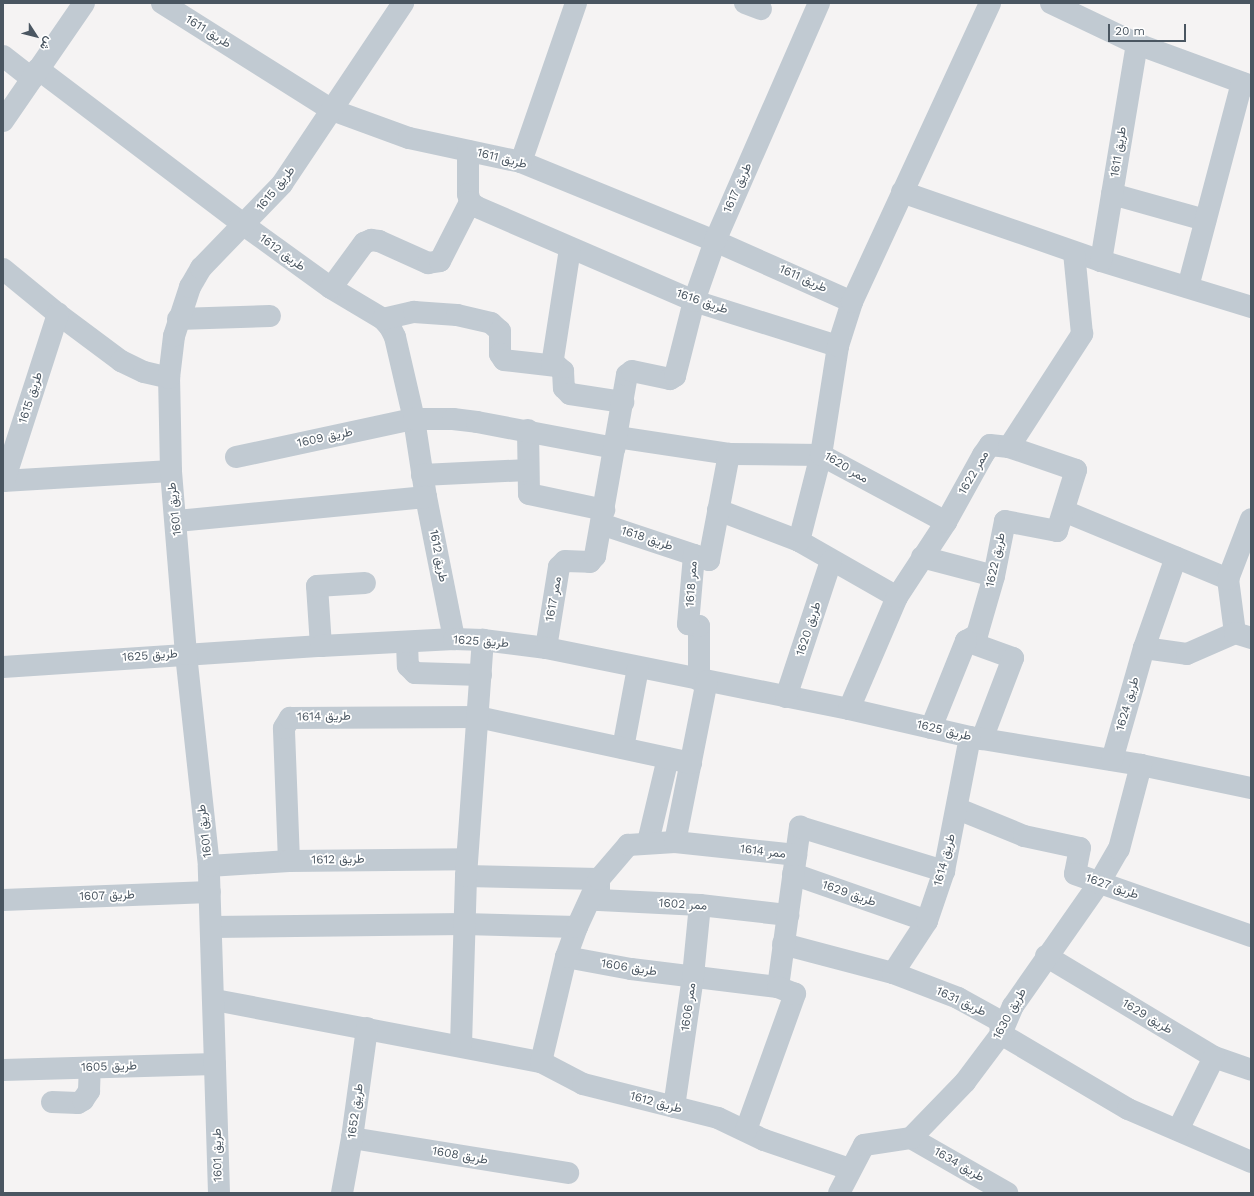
<!DOCTYPE html>
<meta charset="utf-8">
<style>
body{margin:0}
#map{position:relative;width:1254px;height:1196px;overflow:hidden;background:#f5f3f3;font-family:"Work Sans",Vazirmatn,sans-serif}
div>[style]{position:absolute}
[style*='--x']{left:calc(var(--x)*1px);top:calc(var(--y)*1px);width:calc(var(--w)*1px);rotate:calc(var(--a)*1deg)}
.minor>*{height:22px;margin:-11px;padding:0 11px;transform-origin:11px;border-radius:11px;background:#c1cad2}
span{translate:-50% -50%;white-space:nowrap;text-align:center;line-height:1.15;-webkit-text-stroke:3.5px #fff;paint-order:stroke}
.street-label{font-size:12px;color:#4a5661}
.frame{position:absolute;inset:0;border:4px solid #4a5661;pointer-events:none}
.north{position:absolute;left:16px;top:16px;width:40px;height:40px;-webkit-text-stroke:3px #fff;paint-order:stroke;rotate:126deg;font-size:11px;font-weight:700;line-height:16px;text-align:center;color:#4a5661}
.north::after{content:'';display:block;margin:auto;width:14px;height:18px;background:#4a5661;clip-path:polygon(50% 0,100% 100%,50% 72%,0 100%)}
.scale{position:absolute;left:1108px;top:24px;width:78px;height:18px;box-sizing:border-box;border:2px solid #4a5661;border-top:0;padding-left:5px;font-size:12px;line-height:14px;white-space:nowrap;color:#4a5661;-webkit-text-stroke:3px #fff;paint-order:stroke}
</style>
<div id="map">
<div class="minor">
<i style="--x:162;--y:3;--w:201;--a:32.2"></i>
<i style="--x:332;--y:110;--w:82;--a:20"></i>
<i style="--x:409;--y:138;--w:115;--a:12.1"></i>
<i style="--x:521;--y:162;--w:209;--a:22.2"></i>
<i style="--x:715;--y:241;--w:150;--a:24"></i>
<i style="--x:745;--y:3;--w:17;--a:21"></i>
<i style="--x:1051;--y:3;--w:95;--a:25.5"></i>
<i style="--x:1137;--y:44;--w:121;--a:20.2"></i>
<i style="--x:3;--y:56;--w:37;--a:38"></i>
<i style="--x:38;--y:69;--w:258;--a:37.1"></i>
<i style="--x:244;--y:225;--w:107;--a:35.9"></i>
<i style="--x:331;--y:288;--w:61;--a:30.8"></i>
<i style="--x:383;--y:319;--w:11;--a:49"></i>
<i style="--x:390;--y:327;--w:11;--a:63"></i>
<i style="--x:395;--y:337;--w:84;--a:77"></i>
<i style="--x:414;--y:419;--w:79;--a:81.3"></i>
<i style="--x:426;--y:497;--w:145;--a:78.8"></i>
<i style="--x:3;--y:121;--w:143;--a:-55.5"></i>
<i style="--x:468;--y:151;--w:43;--a:90"></i>
<i style="--x:468;--y:194;--w:8;--a:76"></i>
<i style="--x:470;--y:202;--w:9;--a:36"></i>
<i style="--x:477;--y:207;--w:236;--a:23.4"></i>
<i style="--x:694;--y:301;--w:151;--a:17.4"></i>
<i style="--x:521;--y:162;--w:168;--a:-70.9"></i>
<i style="--x:902;--y:192;--w:211;--a:19.1"></i>
<i style="--x:1101;--y:261;--w:157;--a:17"></i>
<i style="--x:1112;--y:194;--w:97;--a:15.6"></i>
<i style="--x:1101;--y:261;--w:220;--a:-80.6"></i>
<i style="--x:3;--y:269;--w:71;--a:39.3"></i>
<i style="--x:58;--y:314;--w:79;--a:36.7"></i>
<i style="--x:121;--y:361;--w:25;--a:26"></i>
<i style="--x:144;--y:372;--w:26;--a:13"></i>
<i style="--x:1188;--y:287;--w:211;--a:-75.2"></i>
<i style="--x:331;--y:288;--w:56;--a:-53.7"></i>
<i style="--x:364;--y:243;--w:8;--a:-23"></i>
<i style="--x:371;--y:240;--w:8;--a:7"></i>
<i style="--x:379;--y:241;--w:54;--a:24.2"></i>
<i style="--x:428;--y:263;--w:12;--a:-9"></i>
<i style="--x:440;--y:261;--w:66;--a:-63"></i>
<i style="--x:178;--y:319;--w:92;--a:-1.9"></i>
<i style="--x:383;--y:319;--w:32;--a:-13"></i>
<i style="--x:414;--y:312;--w:43;--a:4"></i>
<i style="--x:457;--y:315;--w:35;--a:13"></i>
<i style="--x:491;--y:323;--w:12;--a:42"></i>
<i style="--x:500;--y:331;--w:23;--a:90"></i>
<i style="--x:500;--y:354;--w:7;--a:56"></i>
<i style="--x:504;--y:360;--w:53;--a:6.5"></i>
<i style="--x:557;--y:366;--w:8;--a:40"></i>
<i style="--x:563;--y:371;--w:17;--a:87"></i>
<i style="--x:564;--y:388;--w:8;--a:45"></i>
<i style="--x:570;--y:394;--w:54;--a:8.6"></i>
<i style="--x:552;--y:365;--w:117;--a:-81.2"></i>
<i style="--x:528;--y:430;--w:64;--a:89.1"></i>
<i style="--x:529;--y:494;--w:77;--a:12"></i>
<i style="--x:617;--y:437;--w:113;--a:8.6"></i>
<i style="--x:729;--y:454;--w:92;--a:0.6"></i>
<i style="--x:821;--y:455;--w:142;--a:28.2"></i>
<i style="--x:236;--y:457;--w:182;--a:-12.1"></i>
<i style="--x:414;--y:419;--w:39;--a:0"></i>
<i style="--x:453;--y:419;--w:24;--a:7"></i>
<i style="--x:477;--y:422;--w:140;--a:10.7"></i>
<i style="--x:422;--y:475;--w:106;--a:-2.7"></i>
<i style="--x:3;--y:481;--w:168;--a:-3.4"></i>
<i style="--x:4;--y:481;--w:176;--a:-72.1"></i>
<i style="--x:718;--y:510;--w:87;--a:20.9"></i>
<i style="--x:799;--y:541;--w:113;--a:29.7"></i>
<i style="--x:1064;--y:511;--w:178;--a:22.5"></i>
<i style="--x:177;--y:521;--w:250;--a:-5.5"></i>
<i style="--x:601;--y:524;--w:98;--a:18.4"></i>
<i style="--x:799;--y:541;--w:89;--a:-75.7"></i>
<i style="--x:821;--y:455;--w:110;--a:-81.1"></i>
<i style="--x:838;--y:346;--w:46;--a:-72.3"></i>
<i style="--x:852;--y:302;--w:329;--a:-65.2"></i>
<i style="--x:922;--y:557;--w:74;--a:14.8"></i>
<i style="--x:1235;--y:633;--w:54;--a:-97.4"></i>
<i style="--x:1228;--y:579;--w:64;--a:-69"></i>
<i style="--x:966;--y:641;--w:13;--a:-29"></i>
<i style="--x:977;--y:635;--w:61;--a:-73.9"></i>
<i style="--x:994;--y:576;--w:56;--a:-78.7"></i>
<i style="--x:1005;--y:521;--w:53;--a:10.9"></i>
<i style="--x:1057;--y:531;--w:64;--a:-72.7"></i>
<i style="--x:1076;--y:470;--w:71;--a:-161.1"></i>
<i style="--x:966;--y:641;--w:50;--a:19.9"></i>
<i style="--x:1013;--y:658;--w:87;--a:110.9"></i>
<i style="--x:407;--y:642;--w:24;--a:88"></i>
<i style="--x:408;--y:666;--w:10;--a:45"></i>
<i style="--x:415;--y:673;--w:66;--a:1.7"></i>
<i style="--x:321;--y:646;--w:60;--a:-93.8"></i>
<i style="--x:317;--y:586;--w:48;--a:-3.6"></i>
<i style="--x:546;--y:648;--w:82;--a:-80.9"></i>
<i style="--x:559;--y:567;--w:8;--a:-45"></i>
<i style="--x:565;--y:561;--w:25;--a:2"></i>
<i style="--x:590;--y:562;--w:8;--a:-50"></i>
<i style="--x:595;--y:556;--w:184;--a:-80"></i>
<i style="--x:627;--y:375;--w:6;--a:-39"></i>
<i style="--x:632;--y:371;--w:39;--a:12"></i>
<i style="--x:670;--y:379;--w:6;--a:-31"></i>
<i style="--x:675;--y:376;--w:77;--a:-75.8"></i>
<i style="--x:694;--y:301;--w:64;--a:-70.7"></i>
<i style="--x:715;--y:241;--w:260;--a:-66.4"></i>
<i style="--x:1144;--y:648;--w:43;--a:7.9"></i>
<i style="--x:1187;--y:654;--w:52;--a:-23.6"></i>
<i style="--x:1235;--y:633;--w:17;--a:17"></i>
<i style="--x:3;--y:667;--w:319;--a:-3.8"></i>
<i style="--x:321;--y:646;--w:133;--a:-3"></i>
<i style="--x:454;--y:639;--w:29;--a:2"></i>
<i style="--x:483;--y:640;--w:64;--a:7.2"></i>
<i style="--x:546;--y:648;--w:309;--a:11.4"></i>
<i style="--x:849;--y:709;--w:124;--a:13"></i>
<i style="--x:970;--y:737;--w:173;--a:9.3"></i>
<i style="--x:1141;--y:765;--w:112;--a:11.8"></i>
<i style="--x:699;--y:680;--w:54;--a:-90"></i>
<i style="--x:699;--y:626;--w:11;--a:-170"></i>
<i style="--x:688;--y:624;--w:69;--a:-85"></i>
<i style="--x:694;--y:555;--w:16;--a:18"></i>
<i style="--x:709;--y:560;--w:108;--a:-79.3"></i>
<i style="--x:786;--y:697;--w:143;--a:-71.7"></i>
<i style="--x:849;--y:709;--w:122;--a:-66.8"></i>
<i style="--x:897;--y:597;--w:90;--a:-56.8"></i>
<i style="--x:946;--y:522;--w:77;--a:-61.1"></i>
<i style="--x:983;--y:455;--w:12;--a:-55"></i>
<i style="--x:990;--y:445;--w:19;--a:6"></i>
<i style="--x:1009;--y:447;--w:135;--a:-57.1"></i>
<i style="--x:1082;--y:334;--w:82;--a:-95.6"></i>
<i style="--x:931;--y:728;--w:94;--a:-68.1"></i>
<i style="--x:623;--y:748;--w:81;--a:-79.4"></i>
<i style="--x:1112;--y:760;--w:116;--a:-74.1"></i>
<i style="--x:1144;--y:648;--w:96;--a:-70.6"></i>
<i style="--x:958;--y:809;--w:71;--a:22.2"></i>
<i style="--x:1024;--y:836;--w:57;--a:12.1"></i>
<i style="--x:1080;--y:848;--w:26;--a:101"></i>
<i style="--x:1075;--y:874;--w:187;--a:19.4"></i>
<i style="--x:648;--y:842;--w:86;--a:-76.6"></i>
<i style="--x:675;--y:842;--w:164;--a:-78.8"></i>
<i style="--x:289;--y:861;--w:133;--a:-92.2"></i>
<i style="--x:284;--y:728;--w:12;--a:-59"></i>
<i style="--x:290;--y:718;--w:188;--a:-0.3"></i>
<i style="--x:478;--y:717;--w:218;--a:12.2"></i>
<i style="--x:209;--y:866;--w:80;--a:-3.6"></i>
<i style="--x:289;--y:861;--w:178;--a:-0.6"></i>
<i style="--x:793;--y:874;--w:142;--a:19.3"></i>
<i style="--x:466;--y:876;--w:133;--a:1.3"></i>
<i style="--x:599;--y:879;--w:21;--a:90"></i>
<i style="--x:599;--y:900;--w:101;--a:2.8"></i>
<i style="--x:700;--y:905;--w:89;--a:6.5"></i>
<i style="--x:3;--y:900;--w:207;--a:-2.2"></i>
<i style="--x:212;--y:927;--w:252;--a:-0.7"></i>
<i style="--x:464;--y:924;--w:113;--a:1.5"></i>
<i style="--x:783;--y:944;--w:114;--a:14.8"></i>
<i style="--x:893;--y:973;--w:70;--a:21"></i>
<i style="--x:958;--y:998;--w:48;--a:28.7"></i>
<i style="--x:1000;--y:1021;--w:13;--a:86"></i>
<i style="--x:1001;--y:1034;--w:147;--a:30.6"></i>
<i style="--x:1128;--y:1109;--w:134;--a:23.3"></i>
<i style="--x:1046;--y:956;--w:196;--a:31"></i>
<i style="--x:1214;--y:1057;--w:39;--a:19"></i>
<i style="--x:566;--y:957;--w:66;--a:10.5"></i>
<i style="--x:631;--y:969;--w:148;--a:7"></i>
<i style="--x:778;--y:987;--w:162;--a:-82.2"></i>
<i style="--x:800;--y:827;--w:151;--a:17"></i>
<i style="--x:893;--y:973;--w:62;--a:-56.8"></i>
<i style="--x:927;--y:921;--w:53;--a:-71.2"></i>
<i style="--x:944;--y:871;--w:136;--a:-79"></i>
<i style="--x:215;--y:1000;--w:332;--a:10.8"></i>
<i style="--x:541;--y:1062;--w:47;--a:27.6"></i>
<i style="--x:583;--y:1084;--w:139;--a:14.1"></i>
<i style="--x:718;--y:1118;--w:51;--a:25.6"></i>
<i style="--x:764;--y:1140;--w:90;--a:18.8"></i>
<i style="--x:461;--y:1045;--w:169;--a:-88.3"></i>
<i style="--x:466;--y:876;--w:237;--a:-85.9"></i>
<i style="--x:541;--y:1062;--w:108;--a:-76.6"></i>
<i style="--x:566;--y:957;--w:32;--a:-70"></i>
<i style="--x:577;--y:927;--w:53;--a:-65.4"></i>
<i style="--x:599;--y:879;--w:45;--a:-49.5"></i>
<i style="--x:628;--y:845;--w:47;--a:-3.7"></i>
<i style="--x:675;--y:842;--w:122;--a:6.1"></i>
<i style="--x:3;--y:1070;--w:212;--a:-1.6"></i>
<i style="--x:52;--y:1102;--w:26;--a:2"></i>
<i style="--x:78;--y:1103;--w:6;--a:-31"></i>
<i style="--x:83;--y:1100;--w:11;--a:-56"></i>
<i style="--x:89;--y:1091;--w:23;--a:-88"></i>
<i style="--x:674;--y:1107;--w:132;--a:-81.7"></i>
<i style="--x:693;--y:976;--w:71;--a:-84.4"></i>
<i style="--x:746;--y:1130;--w:145;--a:-70.2"></i>
<i style="--x:795;--y:994;--w:18;--a:-158"></i>
<i style="--x:1178;--y:1130;--w:81;--a:-63.7"></i>
<i style="--x:352;--y:1138;--w:219;--a:9.2"></i>
<i style="--x:911;--y:1138;--w:111;--a:29.8"></i>
<i style="--x:219;--y:1193;--w:327;--a:-91.8"></i>
<i style="--x:209;--y:866;--w:213;--a:-96.2"></i>
<i style="--x:186;--y:654;--w:184;--a:-94.7"></i>
<i style="--x:171;--y:471;--w:93;--a:-91.2"></i>
<i style="--x:169;--y:378;--w:42;--a:-83.2"></i>
<i style="--x:174;--y:336;--w:52;--a:-71.9"></i>
<i style="--x:190;--y:287;--w:22;--a:-60"></i>
<i style="--x:201;--y:268;--w:117;--a:-46"></i>
<i style="--x:282;--y:184;--w:218;--a:-56.2"></i>
<i style="--x:342;--y:1193;--w:56;--a:-79.7"></i>
<i style="--x:352;--y:1138;--w:111;--a:-82.2"></i>
<i style="--x:839;--y:1193;--w:54;--a:-62.5"></i>
<i style="--x:864;--y:1145;--w:48;--a:-8.5"></i>
<i style="--x:911;--y:1138;--w:78;--a:-46"></i>
<i style="--x:965;--y:1082;--w:60;--a:-53.1"></i>
<i style="--x:1001;--y:1034;--w:30;--a:-67"></i>
<i style="--x:1013;--y:1006;--w:150;--a:-55"></i>
<i style="--x:1099;--y:883;--w:39;--a:-60"></i>
<i style="--x:1119;--y:849;--w:87;--a:-75.3"></i>
</div>
<div class="street-label">
<span style="left:208px;top:32px;rotate:32deg">طريق 1611</span>
<span style="left:1119px;top:152px;rotate:-81deg">طريق 1611</span>
<span style="left:502px;top:159px;rotate:14deg">طريق 1611</span>
<span style="left:738px;top:188px;rotate:-66deg">طريق 1617</span>
<span style="left:276px;top:189px;rotate:-51deg">طريق 1615</span>
<span style="left:282px;top:253px;rotate:36deg">طريق 1612</span>
<span style="left:803px;top:279px;rotate:24deg">طريق 1611</span>
<span style="left:702px;top:302px;rotate:19deg">طريق 1616</span>
<span style="left:31px;top:398px;rotate:-72deg">طريق 1615</span>
<span style="left:325px;top:438px;rotate:-12deg">طريق 1609</span>
<span style="left:846px;top:468px;rotate:31deg">ممر 1620</span>
<span style="left:974px;top:473px;rotate:-60deg">ممر 1622</span>
<span style="left:175px;top:509px;rotate:-96deg">طريق 1601</span>
<span style="left:647px;top:539px;rotate:18deg">طريق 1618</span>
<span style="left:438px;top:556px;rotate:79deg">طريق 1612</span>
<span style="left:996px;top:560px;rotate:-78deg">طريق 1622</span>
<span style="left:692px;top:584px;rotate:-86deg">ممر 1618</span>
<span style="left:554px;top:599px;rotate:-80deg">ممر 1617</span>
<span style="left:809px;top:629px;rotate:-72deg">طريق 1620</span>
<span style="left:481px;top:642px;rotate:4deg">طريق 1625</span>
<span style="left:150px;top:656px;rotate:-4deg">طريق 1625</span>
<span style="left:1128px;top:704px;rotate:-74deg">طريق 1624</span>
<span style="left:324px;top:717px;rotate:-1deg">طريق 1614</span>
<span style="left:944px;top:731px;rotate:13deg">طريق 1625</span>
<span style="left:205px;top:831px;rotate:-97deg">طريق 1601</span>
<span style="left:763px;top:852px;rotate:7deg">ممر 1614</span>
<span style="left:338px;top:860px;rotate:-1deg">طريق 1612</span>
<span style="left:945px;top:860px;rotate:-75deg">طريق 1614</span>
<span style="left:1112px;top:887px;rotate:19deg">طريق 1627</span>
<span style="left:849px;top:894px;rotate:19deg">طريق 1629</span>
<span style="left:107px;top:896px;rotate:-2deg">طريق 1607</span>
<span style="left:683px;top:905px;rotate:4deg">ممر 1602</span>
<span style="left:629px;top:968px;rotate:9deg">طريق 1606</span>
<span style="left:961px;top:1002px;rotate:25deg">طريق 1631</span>
<span style="left:689px;top:1007px;rotate:-82deg">ممر 1606</span>
<span style="left:1010px;top:1014px;rotate:-61deg">طريق 1630</span>
<span style="left:1147px;top:1017px;rotate:31deg">طريق 1629</span>
<span style="left:109px;top:1067px;rotate:-2deg">طريق 1605</span>
<span style="left:656px;top:1103px;rotate:15deg">طريق 1612</span>
<span style="left:356px;top:1111px;rotate:-82deg">طريق 1652</span>
<span style="left:218px;top:1155px;rotate:-91deg">طريق 1601</span>
<span style="left:460px;top:1156px;rotate:10deg">طريق 1608</span>
<span style="left:959px;top:1165px;rotate:30deg">طريق 1634</span>
</div>
<div class="frame"></div>
<div class="north">ش</div>
<div class="scale">20 m</div>
</div>
